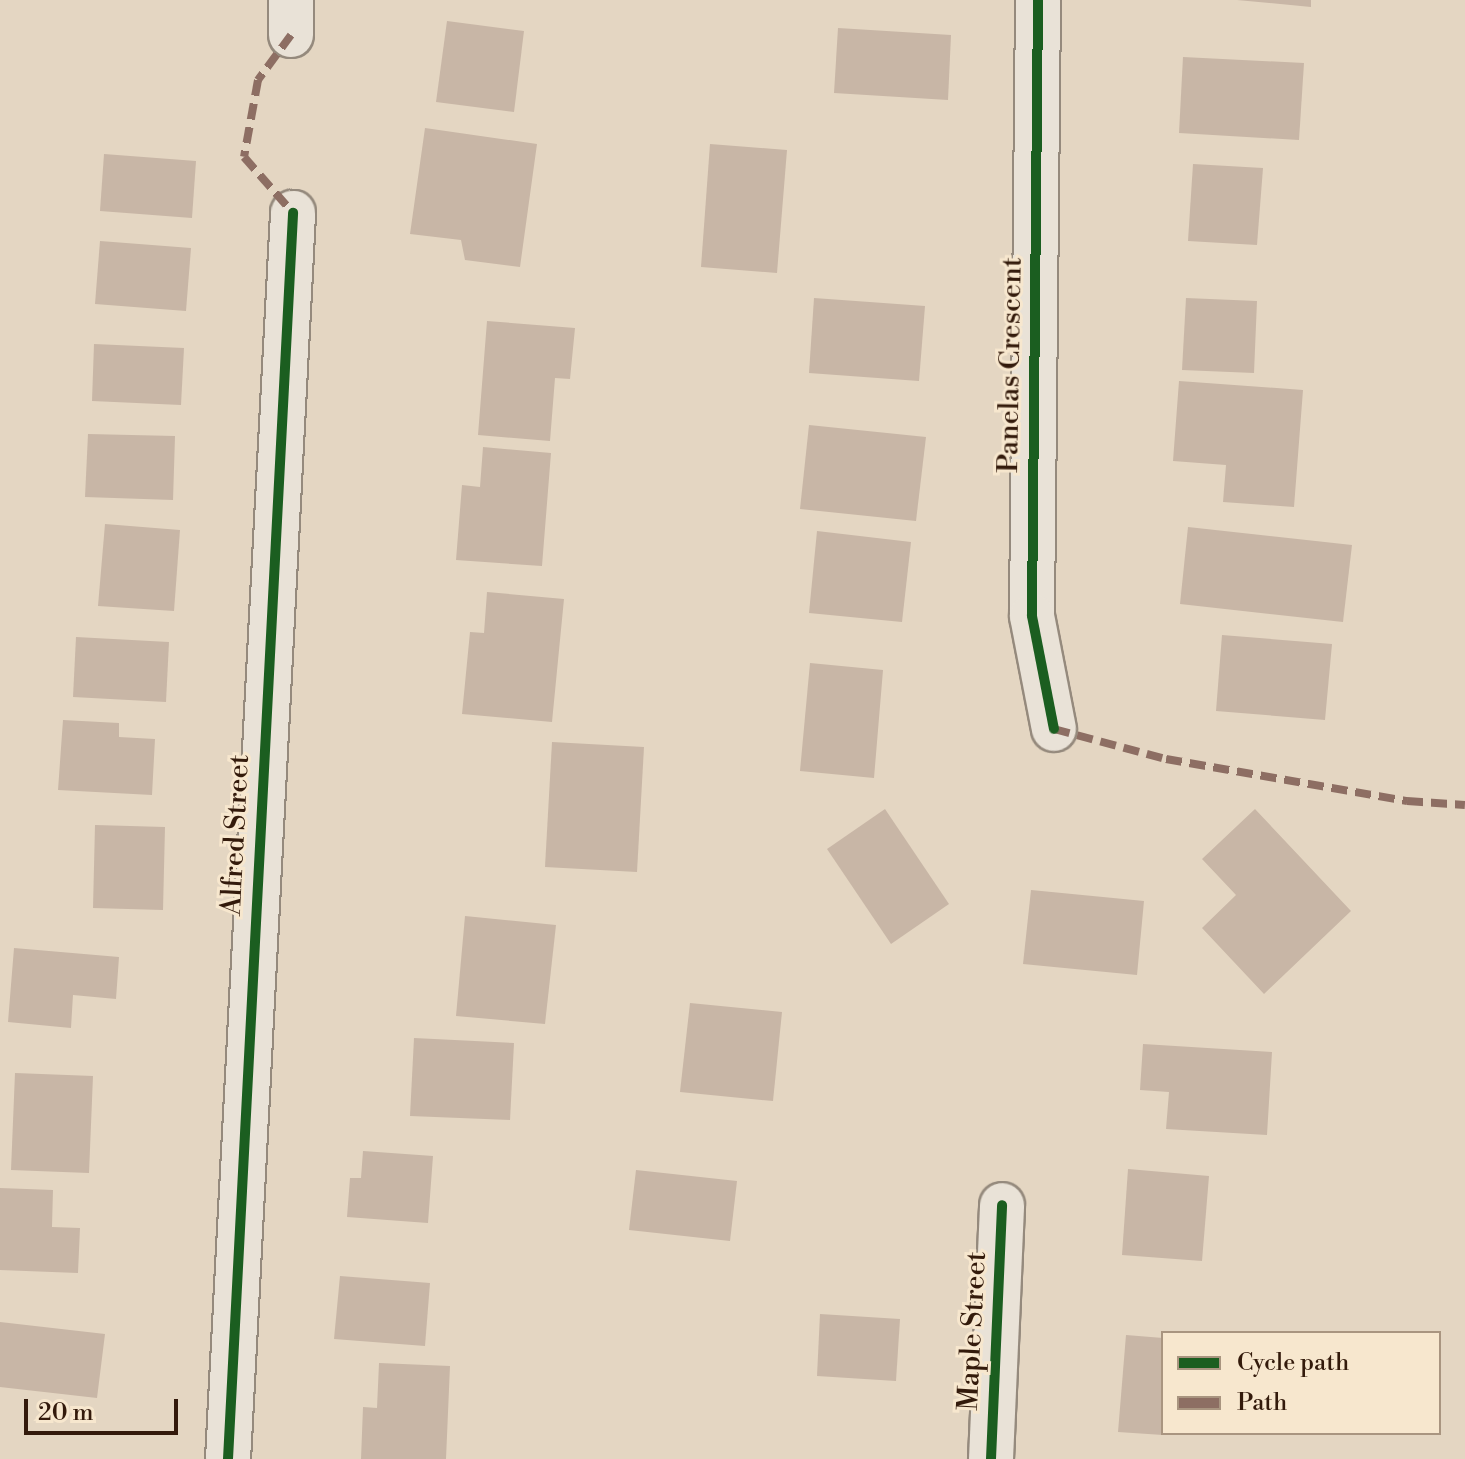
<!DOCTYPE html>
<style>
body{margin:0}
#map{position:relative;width:1465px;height:1459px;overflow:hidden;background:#e4d6c2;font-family:"Libre Bodoni",serif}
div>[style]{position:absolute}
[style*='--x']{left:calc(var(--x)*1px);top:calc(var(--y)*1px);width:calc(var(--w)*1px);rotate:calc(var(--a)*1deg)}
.building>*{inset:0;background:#c8b6a6}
.roads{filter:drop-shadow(2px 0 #958a7d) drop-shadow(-2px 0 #958a7d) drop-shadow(0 2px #958a7d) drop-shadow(0 -2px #958a7d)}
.minor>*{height:44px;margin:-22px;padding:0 22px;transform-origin:22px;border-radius:22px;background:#e9e2d7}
.quiet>*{height:8px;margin-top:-4px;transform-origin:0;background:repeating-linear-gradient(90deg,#8d6e63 0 16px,transparent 0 24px)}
.cycleway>*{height:10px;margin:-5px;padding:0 5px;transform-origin:5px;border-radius:5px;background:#1b5e20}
span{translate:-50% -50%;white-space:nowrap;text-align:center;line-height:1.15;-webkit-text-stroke:6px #f7e7ce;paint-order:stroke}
.street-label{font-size:28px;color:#331a0b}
.legend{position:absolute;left:1161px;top:1331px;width:280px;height:104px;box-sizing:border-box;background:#f7e7ce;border:2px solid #a99580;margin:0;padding:10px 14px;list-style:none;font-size:24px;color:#331a0b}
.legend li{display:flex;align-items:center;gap:16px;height:40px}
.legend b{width:40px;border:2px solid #a99580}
.scale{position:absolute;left:24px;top:1399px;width:154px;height:36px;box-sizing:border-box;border:4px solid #331a0b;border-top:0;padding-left:10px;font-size:24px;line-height:28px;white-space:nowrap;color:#331a0b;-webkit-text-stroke:6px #f7e7ce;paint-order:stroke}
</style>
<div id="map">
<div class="building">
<i style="clip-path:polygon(1237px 0,1311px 0,1311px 7px)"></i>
<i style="clip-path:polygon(447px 21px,524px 31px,514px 112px,436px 102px)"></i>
<i style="clip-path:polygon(838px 28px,951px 35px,948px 100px,834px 93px)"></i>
<i style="clip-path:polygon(1183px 57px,1304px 63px,1299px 140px,1179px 133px)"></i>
<i style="clip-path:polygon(425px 128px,537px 144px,520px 267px,465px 260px,461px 240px,410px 234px)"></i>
<i style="clip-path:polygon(710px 144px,787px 150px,777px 273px,701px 267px)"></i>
<i style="clip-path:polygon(104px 154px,196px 161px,192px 218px,100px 211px)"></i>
<i style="clip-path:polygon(1193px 164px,1263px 168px,1257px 245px,1188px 241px)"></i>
<i style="clip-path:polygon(100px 241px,191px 248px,186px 311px,95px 304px)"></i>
<i style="clip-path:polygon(814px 298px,925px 306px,919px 381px,809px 373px)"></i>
<i style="clip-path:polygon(1186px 298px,1257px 301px,1254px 373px,1182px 370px)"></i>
<i style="clip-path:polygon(487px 321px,575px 328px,570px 379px,555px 378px,550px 441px,478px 435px)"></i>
<i style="clip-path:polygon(94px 344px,184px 348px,181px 405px,92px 401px)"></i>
<i style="clip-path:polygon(1179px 381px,1303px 390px,1294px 507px,1223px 502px,1226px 465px,1173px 461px)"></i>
<i style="clip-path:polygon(809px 425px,926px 437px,916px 521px,800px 509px)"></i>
<i style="clip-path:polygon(88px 434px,175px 436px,173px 500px,85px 497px)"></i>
<i style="clip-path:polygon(483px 447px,551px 453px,542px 566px,456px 560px,462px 485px,480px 487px)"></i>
<i style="clip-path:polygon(105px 524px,180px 530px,174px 611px,98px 606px)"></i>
<i style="clip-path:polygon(1188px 527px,1352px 545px,1343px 622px,1180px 604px)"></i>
<i style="clip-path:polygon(817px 531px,911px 542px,902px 622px,809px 613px)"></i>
<i style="clip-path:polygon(487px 592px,564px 599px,552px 722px,462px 714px,470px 632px,484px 633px)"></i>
<i style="clip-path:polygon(1222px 635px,1332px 644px,1325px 720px,1216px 711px)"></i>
<i style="clip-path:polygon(76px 637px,169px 642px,166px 702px,73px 697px)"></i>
<i style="clip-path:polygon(810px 663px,883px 670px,874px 778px,800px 771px)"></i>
<i style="clip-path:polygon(63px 720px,119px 723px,119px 737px,155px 739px,152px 795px,58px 790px)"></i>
<i style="clip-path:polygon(552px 742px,644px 747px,637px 872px,545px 867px)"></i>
<i style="clip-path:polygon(885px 809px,949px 904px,891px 944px,827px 849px)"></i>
<i style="clip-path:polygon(1255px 809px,1351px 911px,1264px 994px,1202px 928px,1236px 895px,1202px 859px)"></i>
<i style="clip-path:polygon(95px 825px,165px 827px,163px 910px,93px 908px)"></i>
<i style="clip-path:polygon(1031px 890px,1144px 901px,1137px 975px,1023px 964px)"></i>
<i style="clip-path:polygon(465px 916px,556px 925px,545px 1024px,456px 1016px)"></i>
<i style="clip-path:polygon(14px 948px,119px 957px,116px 999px,73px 995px,71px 1028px,8px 1022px)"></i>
<i style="clip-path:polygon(690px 1003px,782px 1012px,773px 1101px,680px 1092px)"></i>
<i style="clip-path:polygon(414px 1038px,514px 1043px,510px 1120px,410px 1116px)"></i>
<i style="clip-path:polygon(1143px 1044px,1272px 1052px,1267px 1135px,1166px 1129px,1169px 1092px,1140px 1090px)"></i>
<i style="clip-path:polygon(15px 1073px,93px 1076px,89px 1173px,11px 1170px)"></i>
<i style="clip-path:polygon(363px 1151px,433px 1156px,428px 1223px,347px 1217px,350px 1178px,361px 1178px)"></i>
<i style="clip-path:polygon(1128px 1169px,1209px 1176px,1202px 1261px,1122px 1255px)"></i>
<i style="clip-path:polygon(636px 1170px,737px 1181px,730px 1241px,629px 1230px)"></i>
<i style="clip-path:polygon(0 1188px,53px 1190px,52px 1227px,80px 1228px,78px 1273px,0 1270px)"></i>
<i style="clip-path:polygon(340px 1276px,430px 1283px,425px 1346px,334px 1339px)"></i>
<i style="clip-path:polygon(820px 1314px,900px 1319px,896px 1381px,817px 1376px)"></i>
<i style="clip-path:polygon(0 1322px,105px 1334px,97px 1398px,0 1387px)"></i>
<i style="clip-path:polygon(1126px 1335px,1163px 1338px,1163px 1435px,1118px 1432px)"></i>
<i style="clip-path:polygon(379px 1363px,450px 1366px,446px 1459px,361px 1459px,363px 1407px,377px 1408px)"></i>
</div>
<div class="roads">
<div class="minor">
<i style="--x:1038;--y:0;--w:616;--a:90.56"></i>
<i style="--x:1032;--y:616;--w:115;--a:79"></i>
<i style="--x:291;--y:35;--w:35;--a:-90"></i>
<i style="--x:228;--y:1459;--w:1248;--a:-87.01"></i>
<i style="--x:991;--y:1459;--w:254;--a:-87.5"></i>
</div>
</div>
<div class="quiet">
<i style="--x:291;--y:35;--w:56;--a:126.3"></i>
<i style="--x:258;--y:80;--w:78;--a:100.3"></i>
<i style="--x:244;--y:157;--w:74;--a:48.8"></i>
<i style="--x:1054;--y:729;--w:116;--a:15"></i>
<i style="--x:1166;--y:759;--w:245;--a:9.9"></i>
<i style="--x:1407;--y:801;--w:58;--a:3.9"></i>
</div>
<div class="cycleway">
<i style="--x:1038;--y:0;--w:616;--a:90.56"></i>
<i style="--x:1032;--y:616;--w:115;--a:79"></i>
<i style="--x:228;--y:1459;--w:1248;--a:-87.01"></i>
<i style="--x:991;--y:1459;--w:254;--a:-87.5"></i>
</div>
<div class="street-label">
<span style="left:1011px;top:365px;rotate:-89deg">Panelas Crescent</span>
<span style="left:236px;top:835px;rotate:-87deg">Alfred Street</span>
<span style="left:973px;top:1331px;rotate:-87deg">Maple Street</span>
</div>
<ul class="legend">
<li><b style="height:10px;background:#1b5e20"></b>Cycle path</li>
<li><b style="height:10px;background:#8d6e63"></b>Path</li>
</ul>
<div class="scale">20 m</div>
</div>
